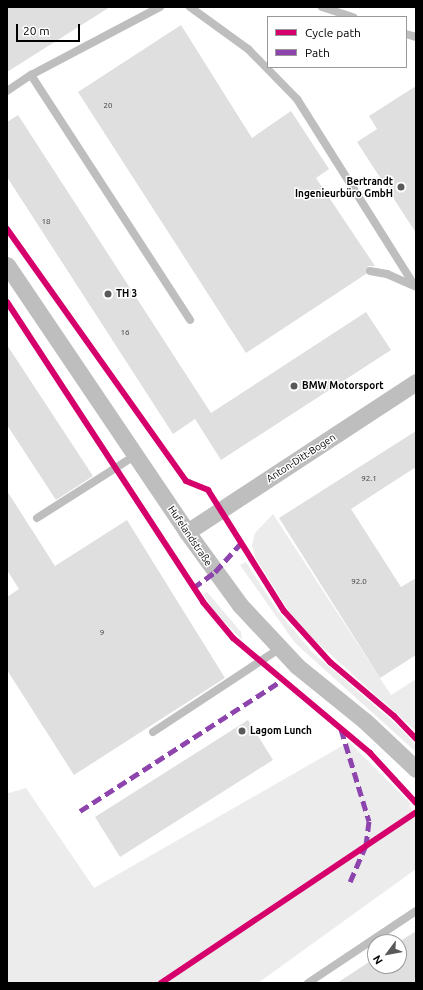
<!DOCTYPE html>
<meta charset="utf-8">
<style>
body{margin:0}
#map{position:relative;width:423px;height:990px;overflow:hidden;background:#fff;font-family:Ubuntu,sans-serif}
div>[style]{position:absolute}
[style*='--x']{left:calc(var(--x)*1px);top:calc(var(--y)*1px);width:calc(var(--w)*1px);rotate:calc(var(--a)*1deg)}
.green>*{inset:0;background:#ececec}
.building>*{inset:0;background:#dfdfdf}
.lane>*{height:8px;margin:-4px;padding:0 4px;transform-origin:4px;border-radius:4px;background:#bebebe}
.street>*{height:17px;margin:-8.5px;padding:0 8.5px;transform-origin:8.5px;border-radius:8.5px;background:#bebebe}
.quiet>*{height:5px;margin-top:-2.5px;transform-origin:0;background:repeating-linear-gradient(90deg,#8e44ad 0 10px,transparent 0 15px)}
.cycleway>*{height:6px;margin:-3px;padding:0 3px;transform-origin:3px;border-radius:3px;background:#d6006c}
.dots>*{width:11px;height:11px;translate:-50% -50%;box-sizing:border-box;border:2px solid #fff;border-radius:50%}
span{translate:-50% -50%;white-space:nowrap;text-align:center;line-height:1.15;-webkit-text-stroke:3px #fff;paint-order:stroke}
.number-label{font-size:8px;color:#383838}
.number-label span{-webkit-text-stroke-width:0}
.poi-label{font-size:10px;color:#000;font-weight:700}
.right{translate:-100% -50%;text-align:right}
.left{translate:0 -50%;text-align:left}
.street-label{font-size:10px;color:#000}
.frame{position:absolute;inset:0;border:8px solid #000;pointer-events:none}
.legend{position:absolute;left:267px;top:16px;width:140px;height:52px;box-sizing:border-box;background:#fff;border:1px solid #999;margin:0;padding:5px 7px;list-style:none;font-size:12px;color:#000}
.legend li{display:flex;align-items:center;gap:8px;height:20px}
.legend b{width:20px;border:1px solid #999}
.north{position:absolute;left:367px;top:934px;width:40px;height:40px;box-sizing:border-box;background:#fff;border:1px solid #999;border-radius:50%;rotate:238deg;font-size:11px;font-weight:700;line-height:16px;text-align:center;color:#000}
.north::after{content:'';display:block;margin:auto;width:14px;height:18px;background:#595959;clip-path:polygon(50% 0,100% 100%,50% 72%,0 100%)}
.scale{position:absolute;left:16px;top:24px;width:64px;height:18px;box-sizing:border-box;border:2px solid #000;border-top:0;padding-left:5px;font-size:12px;line-height:14px;white-space:nowrap;color:#000;-webkit-text-stroke:3px #fff;paint-order:stroke}
</style>
<div id="map">
<div class="green">
<i style="clip-path:polygon(273px 514px,391px 695px,416px 679px,416px 731px,313px 639px,290px 613px,255px 557px,252px 545px,255px 533px)"></i>
<i style="clip-path:polygon(246px 562px,277px 610px,312px 652px,397px 725px,416px 745px,416px 752px,295px 643px,240px 565px)"></i>
<i style="clip-path:polygon(207px 592px,241px 632px,242px 640px,214px 611px,203px 594px)"></i>
<i style="clip-path:polygon(349px 742px,411px 804px,409px 806px,416px 814px,416px 869px,258px 983px,7px 983px,7px 791px,9px 793px,26px 788px,94px 888px)"></i>
</div>
<div class="building">
<i style="clip-path:polygon(7px 7px,110px 7px,7px 72px)"></i>
<i style="clip-path:polygon(181px 25px,252px 138px,291px 111px,329px 169px,316px 178px,375px 266px,368px 266px,366px 274px,246px 353px,78px 92px)"></i>
<i style="clip-path:polygon(416px 86px,416px 233px,357px 142px,377px 129px,369px 116px)"></i>
<i style="clip-path:polygon(18px 115px,211px 413px,366px 312px,391px 350px,221px 460px,195px 419px,173px 434px,7px 177px,7px 122px)"></i>
<i style="clip-path:polygon(7px 345px,93px 476px,56px 500px,7px 425px)"></i>
<i style="clip-path:polygon(416px 431px,416px 467px,351px 509px,401px 587px,416px 578px,416px 655px,380px 678px,279px 518px)"></i>
<i style="clip-path:polygon(7px 491px,55px 566px,127px 520px,225px 678px,74px 775px,7px 670px,7px 597px,19px 589px,7px 570px)"></i>
<i style="clip-path:polygon(248px 720px,273px 760px,120px 857px,95px 817px)"></i>
<i style="clip-path:polygon(416px 931px,416px 983px,337px 983px,375px 958px,375px 966px,399px 966px,399px 942px)"></i>
</div>
<div class="lane">
<i style="--x:190;--y:7;--w:72;--a:35.9"></i>
<i style="--x:248;--y:49;--w:70;--a:45.6"></i>
<i style="--x:297;--y:99;--w:220;--a:57.8"></i>
<i style="--x:322;--y:7;--w:33;--a:18"></i>
<i style="--x:406;--y:34;--w:10;--a:17"></i>
<i style="--x:31;--y:75;--w:146;--a:-27.8"></i>
<i style="--x:7;--y:91;--w:29;--a:-34"></i>
<i style="--x:31;--y:75;--w:292;--a:57"></i>
<i style="--x:370;--y:271;--w:17;--a:10"></i>
<i style="--x:387;--y:274;--w:30;--a:24"></i>
<i style="--x:37;--y:518;--w:117;--a:-32.5"></i>
<i style="--x:153;--y:732;--w:151;--a:-33.4"></i>
<i style="--x:308;--y:983;--w:130;--a:-33.7"></i>
</div>
<div class="street">
<i style="--x:7;--y:265;--w:322;--a:56"></i>
<i style="--x:187;--y:532;--w:90;--a:54"></i>
<i style="--x:240;--y:605;--w:83;--a:46.9"></i>
<i style="--x:297;--y:666;--w:87;--a:39"></i>
<i style="--x:365;--y:721;--w:70;--a:43.3"></i>
<i style="--x:187;--y:532;--w:274;--a:-33.2"></i>
</div>
<div class="quiet">
<i style="--x:193;--y:588;--w:27;--a:-36"></i>
<i style="--x:215;--y:572;--w:40;--a:-48"></i>
<i style="--x:341;--y:729;--w:96;--a:73.1"></i>
<i style="--x:369;--y:821;--w:24;--a:97"></i>
<i style="--x:366;--y:845;--w:40;--a:113.4"></i>
<i style="--x:80;--y:811;--w:239;--a:-32.9"></i>
</div>
<div class="cycleway">
<i style="--x:7;--y:229;--w:309;--a:54.6"></i>
<i style="--x:186;--y:481;--w:24;--a:22"></i>
<i style="--x:208;--y:490;--w:143;--a:57.9"></i>
<i style="--x:284;--y:611;--w:69;--a:48"></i>
<i style="--x:330;--y:662;--w:84;--a:40.2"></i>
<i style="--x:394;--y:716;--w:32;--a:46"></i>
<i style="--x:7;--y:302;--w:358;--a:56.8"></i>
<i style="--x:203;--y:602;--w:47;--a:50.2"></i>
<i style="--x:233;--y:638;--w:179;--a:40"></i>
<i style="--x:370;--y:753;--w:68;--a:47.4"></i>
<i style="--x:161;--y:983;--w:307;--a:-33.8"></i>
</div>
<div class="dots">
<i style="left:401px;top:187px;background:#595959"></i>
<i style="left:108px;top:294px;background:#595959"></i>
<i style="left:294px;top:386px;background:#595959"></i>
<i style="left:242px;top:731px;background:#595959"></i>
</div>
<div class="number-label">
<span style="left:108px;top:106px">20</span>
<span style="left:46px;top:222px">18</span>
<span style="left:125px;top:333px">16</span>
<span style="left:369px;top:479px">92.1</span>
<span style="left:359px;top:582px">92.0</span>
<span style="left:102px;top:633px">9</span>
</div>
<div class="poi-label">
<span class="right" style="left:393px;top:187px">Bertrandt<br>Ingenieurbüro GmbH</span>
<span class="left" style="left:116px;top:294px">TH 3</span>
<span class="left" style="left:302px;top:386px">BMW Motorsport</span>
<span class="left" style="left:250px;top:731px">Lagom Lunch</span>
</div>
<div class="street-label">
<span style="left:301px;top:458px;rotate:-33deg">Anton-Ditt-Bogen</span>
<span style="left:190px;top:536px;rotate:56deg">Hufelandstraße</span>
</div>
<div class="frame"></div>
<ul class="legend">
<li><b style="height:5px;background:#d6006c"></b>Cycle path</li>
<li><b style="height:5px;background:#8e44ad"></b>Path</li>
</ul>
<div class="north">N</div>
<div class="scale">20 m</div>
</div>
